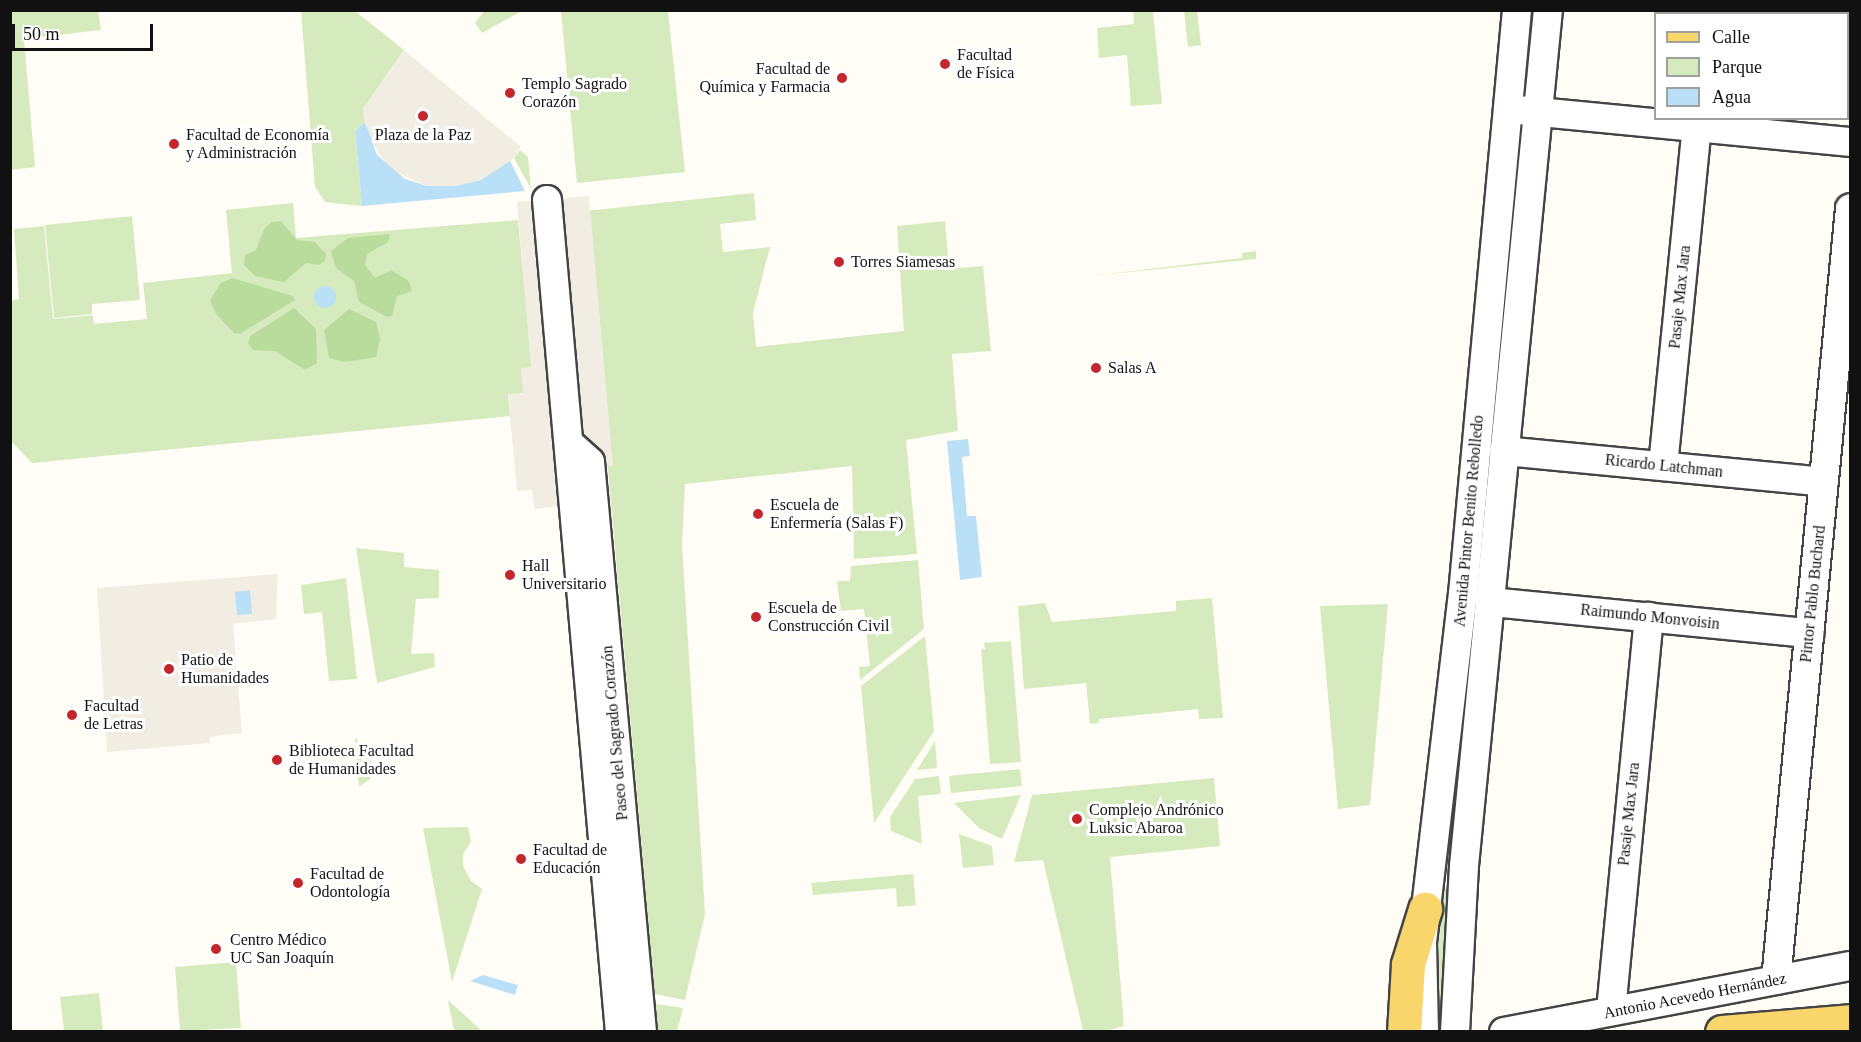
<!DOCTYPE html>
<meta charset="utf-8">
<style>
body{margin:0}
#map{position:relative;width:1861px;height:1042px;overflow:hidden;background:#fffdf5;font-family:"Times New Roman",serif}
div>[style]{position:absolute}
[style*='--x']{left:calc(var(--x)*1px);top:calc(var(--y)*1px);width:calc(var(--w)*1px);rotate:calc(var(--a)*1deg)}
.green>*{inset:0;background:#d5ebbd}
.forest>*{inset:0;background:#b9dc9c}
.plaza>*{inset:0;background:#f1ede2}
.water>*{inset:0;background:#b9e0f7}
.round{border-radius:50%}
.roads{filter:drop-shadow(2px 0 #444) drop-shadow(-2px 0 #444) drop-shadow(0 2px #444) drop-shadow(0 -2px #444)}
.minor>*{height:28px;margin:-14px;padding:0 14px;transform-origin:14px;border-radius:14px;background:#fff}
.major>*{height:33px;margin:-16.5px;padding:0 16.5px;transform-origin:16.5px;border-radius:16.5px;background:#f9d66b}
.dots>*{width:16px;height:16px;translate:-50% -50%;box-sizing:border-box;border:3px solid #fff;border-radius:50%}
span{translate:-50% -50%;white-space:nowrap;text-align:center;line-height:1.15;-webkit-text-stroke:6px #fff;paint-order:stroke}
.poi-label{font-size:16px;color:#111}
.left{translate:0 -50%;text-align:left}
.right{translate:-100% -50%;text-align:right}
.street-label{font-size:16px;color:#111}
.frame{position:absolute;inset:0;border:12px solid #111;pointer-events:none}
.legend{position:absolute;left:1654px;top:12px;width:195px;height:108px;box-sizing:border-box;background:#fff;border:2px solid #a0a0a0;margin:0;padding:8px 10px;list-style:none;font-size:18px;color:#111}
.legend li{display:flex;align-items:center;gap:12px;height:30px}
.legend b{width:30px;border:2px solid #a0a0a0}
.scale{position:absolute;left:12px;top:24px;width:141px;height:27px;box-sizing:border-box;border:3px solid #111;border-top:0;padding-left:8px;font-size:18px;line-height:21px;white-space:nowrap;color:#111;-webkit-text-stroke:4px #fff;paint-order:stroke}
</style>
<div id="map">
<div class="green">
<i style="clip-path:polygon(10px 11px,98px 11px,101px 30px,24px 39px,35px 167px,11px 170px)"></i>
<i style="clip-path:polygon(301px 11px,355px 11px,404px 50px,363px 109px,365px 122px,355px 131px,362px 206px,325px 202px,315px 187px)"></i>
<i style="clip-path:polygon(484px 11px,484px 10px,522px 11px,482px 33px,475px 23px)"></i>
<i style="clip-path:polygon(561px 11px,668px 11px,685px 172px,577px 183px)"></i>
<i style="clip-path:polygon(1133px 11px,1153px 11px,1162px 104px,1131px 106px,1127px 55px,1099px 58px,1097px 28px,1134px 24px)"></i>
<i style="clip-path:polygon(1184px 11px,1197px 11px,1201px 45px,1188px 47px)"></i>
<i style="clip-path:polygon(520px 150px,528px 157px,531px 189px,514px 158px)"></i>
<i style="clip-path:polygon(754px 193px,756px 220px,720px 224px,723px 252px,770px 247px,753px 313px,756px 347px,904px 331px,897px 226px,945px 221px,949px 269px,983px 266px,991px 351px,952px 354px,958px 431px,906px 440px,917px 554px,854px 559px,852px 466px,685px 484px,682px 545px,705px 914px,685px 1000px,655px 994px,585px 211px)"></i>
<i style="clip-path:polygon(293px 203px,296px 238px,518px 220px,532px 367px,523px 393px,508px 395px,510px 416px,32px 463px,11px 441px,10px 301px,19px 299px,14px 229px,44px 226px,53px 319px,93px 315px,94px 324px,147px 319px,143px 283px,232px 273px,226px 210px)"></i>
<i style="clip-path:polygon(132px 216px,140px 300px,92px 304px,92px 314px,54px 318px,45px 225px)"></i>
<i style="clip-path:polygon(1256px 251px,1256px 259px,1090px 276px,1242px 258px,1242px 253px)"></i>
<i style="clip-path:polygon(356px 548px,404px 553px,404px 567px,439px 570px,439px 598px,416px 599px,411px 654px,434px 653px,435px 667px,377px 683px)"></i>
<i style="clip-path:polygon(918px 560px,924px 629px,860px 680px,859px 667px,870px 666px,864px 609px,841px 611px,837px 581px,850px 581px,851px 566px)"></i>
<i style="clip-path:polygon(346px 578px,357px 679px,329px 681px,322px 612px,304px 614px,301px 585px)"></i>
<i style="clip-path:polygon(1212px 598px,1223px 718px,1199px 719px,1198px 709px,1099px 719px,1099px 723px,1090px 724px,1086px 683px,1024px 689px,1018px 606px,1045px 603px,1052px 622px,1176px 611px,1176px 601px)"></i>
<i style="clip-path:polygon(1388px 604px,1370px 805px,1338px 809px,1320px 606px)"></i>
<i style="clip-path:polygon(925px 636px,934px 731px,874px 823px,861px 686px)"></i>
<i style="clip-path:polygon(1011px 641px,1021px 762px,990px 764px,981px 649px,985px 649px,984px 643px)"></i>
<i style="clip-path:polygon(355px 737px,369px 755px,374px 770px,370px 779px,359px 787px)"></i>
<i style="clip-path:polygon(935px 741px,937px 768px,917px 770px)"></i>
<i style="clip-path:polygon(1020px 769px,1022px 786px,951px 793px,949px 776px)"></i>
<i style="clip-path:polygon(939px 776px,941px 794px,918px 796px,922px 844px,891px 831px,890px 817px,915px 779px)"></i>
<i style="clip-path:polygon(1214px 778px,1220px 846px,1110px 857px,1124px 1026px,1106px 1031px,1083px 1031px,1043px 860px,1014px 862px,1032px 795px)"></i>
<i style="clip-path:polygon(1021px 795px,1002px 839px,979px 828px,954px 803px)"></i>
<i style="clip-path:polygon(468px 827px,471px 842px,463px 854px,463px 866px,471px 881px,482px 889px,452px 982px,423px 828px)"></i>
<i style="clip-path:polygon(959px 834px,992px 846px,994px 865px,963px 868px)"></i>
<i style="clip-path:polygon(913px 874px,916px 905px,897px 907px,896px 888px,813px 895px,811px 883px)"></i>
<i style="clip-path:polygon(1434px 887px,1454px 890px,1443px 1031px,1431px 1032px)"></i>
<i style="clip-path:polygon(236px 962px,241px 1028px,180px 1031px,175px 967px)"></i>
<i style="clip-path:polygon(99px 993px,103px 1031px,64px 1031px,60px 997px)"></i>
<i style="clip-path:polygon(448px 1000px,482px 1031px,454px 1031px)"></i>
<i style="clip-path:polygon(656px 1004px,683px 1008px,677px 1031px,658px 1031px)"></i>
</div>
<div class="forest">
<i style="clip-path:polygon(281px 221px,297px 240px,315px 242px,326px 254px,325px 261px,319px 265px,306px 263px,284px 282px,255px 276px,244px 265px,245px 255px,256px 250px,264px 229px,272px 222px)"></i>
<i style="clip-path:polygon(390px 234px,388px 242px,367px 254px,365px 265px,375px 278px,391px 270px,409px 281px,412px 291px,397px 296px,392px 316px,387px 317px,359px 302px,354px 281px,336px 268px,331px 251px,348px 238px)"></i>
<i style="clip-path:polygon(232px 278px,293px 296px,295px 300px,240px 334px,234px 333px,216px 314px,210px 300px,221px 283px)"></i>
<i style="clip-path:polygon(294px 308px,316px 329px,317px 363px,305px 370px,275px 351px,253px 350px,248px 344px,250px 336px)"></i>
<i style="clip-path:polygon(349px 309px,376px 322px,380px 339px,376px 357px,344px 362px,329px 358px,324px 330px)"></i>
</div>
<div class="plaza">
<i style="clip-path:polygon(404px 50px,521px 147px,512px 160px,481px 180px,456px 186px,427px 186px,389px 169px,369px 137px,363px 109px)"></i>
<i style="clip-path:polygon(589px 196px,613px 466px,603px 467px,562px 506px,534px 509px,532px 490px,517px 491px,508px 394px,523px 393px,521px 368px,531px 367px,517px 202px)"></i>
<i style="clip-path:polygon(278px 574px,276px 619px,233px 624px,242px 733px,210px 737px,210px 743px,107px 752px,97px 588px)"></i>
</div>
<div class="water">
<i style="clip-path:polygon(365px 122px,377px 155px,405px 179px,427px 186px,456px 186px,481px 180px,510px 161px,525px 191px,362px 206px,355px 131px)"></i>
<i class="round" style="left:314px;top:286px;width:22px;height:22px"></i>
<i style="clip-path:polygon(968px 439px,970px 456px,962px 457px,967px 516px,976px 516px,982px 577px,960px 580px,947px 441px)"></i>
<i style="clip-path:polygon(250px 590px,252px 614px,237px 615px,235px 592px)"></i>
<i style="clip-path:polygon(483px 975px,518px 985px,515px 995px,470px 981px)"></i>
</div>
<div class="roads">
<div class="minor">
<i style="--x:1518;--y:110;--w:334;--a:5.5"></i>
<i style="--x:547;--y:200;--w:835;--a:84.99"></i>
<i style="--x:569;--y:443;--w:28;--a:42"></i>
<i style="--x:590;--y:462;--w:572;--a:84.79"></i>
<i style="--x:1504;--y:451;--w:321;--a:5.5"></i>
<i style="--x:1663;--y:466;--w:341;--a:-84.3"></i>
<i style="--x:1491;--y:602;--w:320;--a:5.6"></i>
<i style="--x:1776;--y:980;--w:775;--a:-84.52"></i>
<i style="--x:1611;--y:1011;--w:396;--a:-84.5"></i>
<i style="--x:1424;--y:1032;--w:90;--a:-91.3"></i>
<i style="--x:1422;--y:942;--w:350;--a:-83.3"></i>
<i style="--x:1463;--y:594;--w:586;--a:-84.72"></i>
<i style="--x:1455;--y:1032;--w:166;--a:-86.9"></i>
<i style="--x:1464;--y:866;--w:860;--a:-84.4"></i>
<i style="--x:1504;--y:1032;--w:352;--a:-10.8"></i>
</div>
<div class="major">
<i style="--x:1404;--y:1032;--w:68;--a:-86.6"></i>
<i style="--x:1408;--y:964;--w:58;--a:-72.8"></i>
<i style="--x:1722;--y:1032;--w:128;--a:-4.9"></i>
</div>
</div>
<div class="dots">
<i style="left:945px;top:64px;background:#c4262e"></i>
<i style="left:842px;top:78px;background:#c4262e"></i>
<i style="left:510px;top:93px;background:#c4262e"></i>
<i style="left:423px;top:116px;background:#c4262e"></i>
<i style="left:174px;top:144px;background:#c4262e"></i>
<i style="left:839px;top:262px;background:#c4262e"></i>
<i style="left:1096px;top:368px;background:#c4262e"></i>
<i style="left:758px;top:514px;background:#c4262e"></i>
<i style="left:510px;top:575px;background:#c4262e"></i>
<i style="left:756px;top:617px;background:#c4262e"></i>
<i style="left:169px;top:669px;background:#c4262e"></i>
<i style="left:72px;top:715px;background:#c4262e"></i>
<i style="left:277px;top:760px;background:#c4262e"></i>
<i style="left:1077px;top:819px;background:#c4262e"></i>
<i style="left:521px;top:859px;background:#c4262e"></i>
<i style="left:298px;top:883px;background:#c4262e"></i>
<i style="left:216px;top:949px;background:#c4262e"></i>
</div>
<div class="poi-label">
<span class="left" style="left:957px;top:64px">Facultad<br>de Física</span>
<span class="right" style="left:830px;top:78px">Facultad de<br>Química y Farmacia</span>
<span class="left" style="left:522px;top:93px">Templo Sagrado<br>Corazón</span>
<span class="left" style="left:186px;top:144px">Facultad de Economía<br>y Administración</span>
<span style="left:423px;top:135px">Plaza de la Paz</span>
<span class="left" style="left:851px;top:262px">Torres Siamesas</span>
<span class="left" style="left:1108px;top:368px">Salas A</span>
<span class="left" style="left:770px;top:514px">Escuela de<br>Enfermería (Salas F)</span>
<span class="left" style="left:522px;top:575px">Hall<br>Universitario</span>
<span class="left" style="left:768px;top:617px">Escuela de<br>Construcción Civil</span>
<span class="left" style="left:181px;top:669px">Patio de<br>Humanidades</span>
<span class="left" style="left:84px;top:715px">Facultad<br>de Letras</span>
<span class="left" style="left:289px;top:760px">Biblioteca Facultad<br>de Humanidades</span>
<span class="left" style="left:1089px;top:819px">Complejo Andrónico<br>Luksic Abaroa</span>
<span class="left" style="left:533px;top:859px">Facultad de<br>Educación</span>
<span class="left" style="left:310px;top:883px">Facultad de<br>Odontología</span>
<span class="left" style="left:230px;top:949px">Centro Médico<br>UC San Joaquín</span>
</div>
<div class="street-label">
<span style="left:1680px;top:297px;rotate:-84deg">Pasaje Max Jara</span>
<span style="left:1664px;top:466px;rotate:6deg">Ricardo Latchman</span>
<span style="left:1469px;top:521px;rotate:-85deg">Avenida Pintor Benito Rebolledo</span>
<span style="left:1813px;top:594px;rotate:-84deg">Pintor Pablo Buchard</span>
<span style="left:1650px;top:617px;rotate:6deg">Raimundo Monvoisin</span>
<span style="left:615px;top:733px;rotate:-95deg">Paseo del Sagrado Corazón</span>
<span style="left:1629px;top:814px;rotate:-84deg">Pasaje Max Jara</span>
<span style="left:1695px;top:996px;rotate:-11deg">Antonio Acevedo Hernández</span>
</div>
<div class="frame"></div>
<ul class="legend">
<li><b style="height:8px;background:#f9d66b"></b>Calle</li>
<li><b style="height:16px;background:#d5ebbd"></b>Parque</li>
<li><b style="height:16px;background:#b9e0f7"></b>Agua</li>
</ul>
<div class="scale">50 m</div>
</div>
